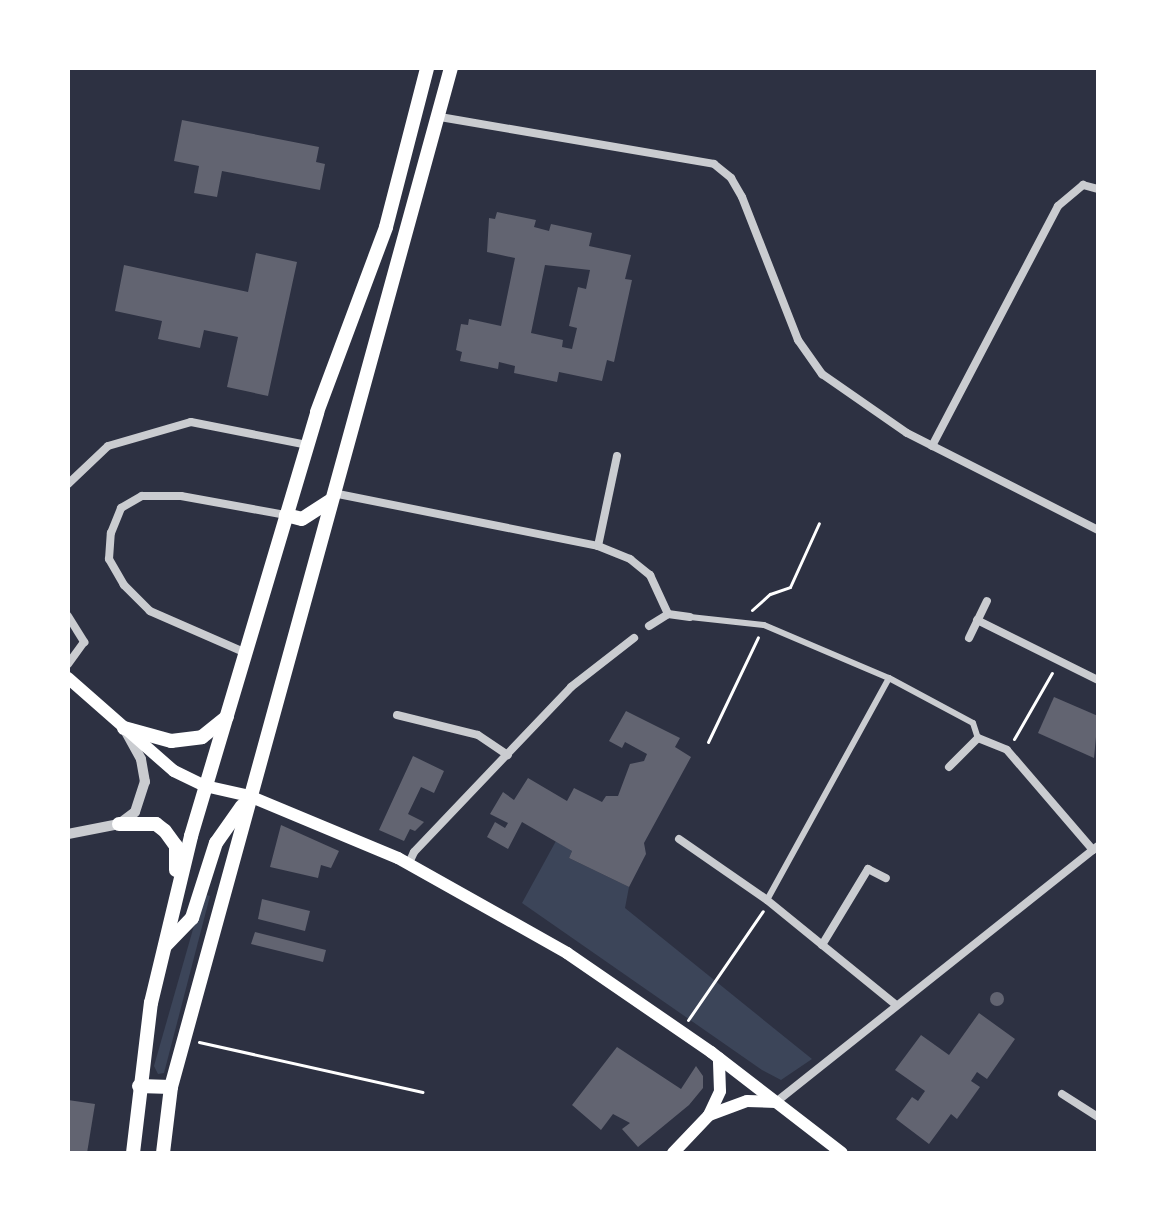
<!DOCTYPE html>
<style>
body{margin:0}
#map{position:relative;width:1166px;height:1221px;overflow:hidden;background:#2d3142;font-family:Overpass,sans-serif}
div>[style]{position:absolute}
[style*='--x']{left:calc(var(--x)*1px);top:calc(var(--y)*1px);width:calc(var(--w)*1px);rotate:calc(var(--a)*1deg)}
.green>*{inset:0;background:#3c4559}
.building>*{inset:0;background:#626471}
.round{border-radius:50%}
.path>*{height:3px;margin:-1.5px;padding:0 1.5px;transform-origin:1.5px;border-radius:1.5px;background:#fff}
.pedestrian>*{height:6px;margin:-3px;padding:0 3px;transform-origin:3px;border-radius:3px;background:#caccd0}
.minor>*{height:8px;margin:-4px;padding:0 4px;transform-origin:4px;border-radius:4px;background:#caccd0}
.tertiary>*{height:10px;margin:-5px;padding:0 5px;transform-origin:5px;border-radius:5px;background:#caccd0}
.secondary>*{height:12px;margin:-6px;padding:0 6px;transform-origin:6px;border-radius:6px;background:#fff}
.trunk>*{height:14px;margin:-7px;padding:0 7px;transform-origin:7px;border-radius:7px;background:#fff}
span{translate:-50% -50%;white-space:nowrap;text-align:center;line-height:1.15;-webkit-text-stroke:6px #fff;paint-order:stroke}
.frame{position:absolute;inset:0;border:70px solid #fff;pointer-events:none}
</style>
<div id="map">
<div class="green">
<i style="clip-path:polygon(556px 841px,572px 851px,569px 858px,629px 887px,625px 908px,812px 1059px,781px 1080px,762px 1070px,522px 903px)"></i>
<i style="clip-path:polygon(203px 894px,210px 896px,164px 1073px,158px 1074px,154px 1066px)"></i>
</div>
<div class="building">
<i style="clip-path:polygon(182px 120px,319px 147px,316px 162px,325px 164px,320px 190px,222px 171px,217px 197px,194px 193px,199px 166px,174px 161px)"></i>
<i style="clip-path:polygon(evenodd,497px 212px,536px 220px,534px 227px,549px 231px,551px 224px,592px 233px,589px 246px,631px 255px,625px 279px,632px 280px,614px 362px,607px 360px,602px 381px,559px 372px,557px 382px,514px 373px,515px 366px,499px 362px,498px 369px,460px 361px,462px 352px,456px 350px,461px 324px,468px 325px,469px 319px,501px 326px,515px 258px,487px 252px,489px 218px,495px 219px,497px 212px,545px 265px,590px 270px,586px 289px,578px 287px,569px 326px,577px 328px,572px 349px,562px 347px,563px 340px,531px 333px,545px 265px)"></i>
<i style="clip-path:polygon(256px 253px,297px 262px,268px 396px,227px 387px,238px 337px,204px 330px,200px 348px,158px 339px,162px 321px,115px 311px,124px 265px,248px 292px)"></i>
<i style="clip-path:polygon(1054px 697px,1098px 716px,1094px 758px,1038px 733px)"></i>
<i style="clip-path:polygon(626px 711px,680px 738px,675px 747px,691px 757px,644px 843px,646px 854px,629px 887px,569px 858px,572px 851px,522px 822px,508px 849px,487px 837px,495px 822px,505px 828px,508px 823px,490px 814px,503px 792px,514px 800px,528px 778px,567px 801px,574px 788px,602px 802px,606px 796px,618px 796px,630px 764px,644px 761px,647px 754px,625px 742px,622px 748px,609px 741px)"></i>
<i style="clip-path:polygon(413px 756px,444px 771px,434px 793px,421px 787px,408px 814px,424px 822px,415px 831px,410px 829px,404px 841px,379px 830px)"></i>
<i style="clip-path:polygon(281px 825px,339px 851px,331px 868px,321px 865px,318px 878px,270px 867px)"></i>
<i style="clip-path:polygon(262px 899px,310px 911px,305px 931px,258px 919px)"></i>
<i style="clip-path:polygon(255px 932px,326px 950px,323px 962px,251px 944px)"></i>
<i class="round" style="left:990px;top:992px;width:14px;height:14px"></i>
<i style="clip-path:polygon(979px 1013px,1015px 1039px,987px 1079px,977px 1072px,971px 1081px,980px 1087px,957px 1119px,951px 1114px,929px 1144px,896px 1119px,912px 1097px,918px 1101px,925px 1091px,895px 1070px,921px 1035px,949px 1055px)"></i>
<i style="clip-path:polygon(617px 1047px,681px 1089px,696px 1066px,703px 1076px,703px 1088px,689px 1105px,638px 1147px,622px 1129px,630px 1123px,613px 1114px,601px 1130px,572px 1105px)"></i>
<i style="clip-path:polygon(68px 1100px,95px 1104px,87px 1153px,68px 1153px)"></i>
</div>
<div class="path">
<i style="--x:752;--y:610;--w:24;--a:-42"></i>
<i style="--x:770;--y:594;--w:21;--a:-19"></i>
<i style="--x:790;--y:587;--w:70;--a:-65.6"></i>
<i style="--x:1014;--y:739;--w:76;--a:-60.1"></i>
<i style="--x:708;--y:742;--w:116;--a:-64.5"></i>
<i style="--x:688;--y:1020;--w:132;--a:-55.5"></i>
<i style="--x:199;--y:1042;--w:229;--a:12.6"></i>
</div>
<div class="pedestrian">
<i style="--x:690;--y:617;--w:74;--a:6.2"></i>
<i style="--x:764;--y:625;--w:136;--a:23"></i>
<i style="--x:889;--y:678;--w:95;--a:28.2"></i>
<i style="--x:973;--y:723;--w:16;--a:72"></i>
<i style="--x:767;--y:900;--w:253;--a:-61.2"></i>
</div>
<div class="minor">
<i style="--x:440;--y:117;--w:278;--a:9.7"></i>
<i style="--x:714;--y:164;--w:22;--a:39"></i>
<i style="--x:731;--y:178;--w:22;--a:60"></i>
<i style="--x:742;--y:197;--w:154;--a:68.6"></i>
<i style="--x:798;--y:340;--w:42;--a:54.8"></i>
<i style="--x:822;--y:374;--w:103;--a:34.8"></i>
<i style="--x:907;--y:433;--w:214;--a:26.9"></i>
<i style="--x:932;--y:446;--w:271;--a:-62.3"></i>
<i style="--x:1058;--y:206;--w:33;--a:-40"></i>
<i style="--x:1083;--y:185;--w:16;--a:15"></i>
<i style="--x:68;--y:484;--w:55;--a:-43.5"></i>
<i style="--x:108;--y:446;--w:86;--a:-16.1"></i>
<i style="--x:191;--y:422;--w:118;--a:11.2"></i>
<i style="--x:333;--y:493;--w:270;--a:11.3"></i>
<i style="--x:598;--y:546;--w:35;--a:22"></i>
<i style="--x:630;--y:559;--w:26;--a:39"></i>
<i style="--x:650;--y:575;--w:43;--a:65.2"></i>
<i style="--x:598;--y:546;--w:92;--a:-78.1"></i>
<i style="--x:68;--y:616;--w:31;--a:58"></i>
<i style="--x:84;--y:642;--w:27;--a:126"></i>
<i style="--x:977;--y:620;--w:135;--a:26.4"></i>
<i style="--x:649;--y:626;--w:22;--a:-32"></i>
<i style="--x:668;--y:614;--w:22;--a:8"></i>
<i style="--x:969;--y:638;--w:41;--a:-64.1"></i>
<i style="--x:246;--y:653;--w:105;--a:-156.4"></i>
<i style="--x:150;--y:611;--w:37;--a:-135"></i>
<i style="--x:124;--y:585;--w:30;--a:-120"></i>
<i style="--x:109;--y:559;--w:26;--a:-86"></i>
<i style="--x:111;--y:533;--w:27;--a:-68"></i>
<i style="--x:121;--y:508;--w:24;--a:-30"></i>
<i style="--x:142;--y:496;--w:39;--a:0"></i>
<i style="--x:181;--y:496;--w:107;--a:10.3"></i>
<i style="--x:397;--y:715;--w:83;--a:13.9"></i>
<i style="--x:478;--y:735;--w:36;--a:34"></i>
<i style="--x:949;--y:767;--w:41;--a:-45"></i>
<i style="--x:978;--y:738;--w:31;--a:22"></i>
<i style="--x:1007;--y:750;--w:132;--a:49.3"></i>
<i style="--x:679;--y:839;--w:107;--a:34.7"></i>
<i style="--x:767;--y:900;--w:165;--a:39.1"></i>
<i style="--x:408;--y:865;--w:14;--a:-65"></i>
<i style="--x:414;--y:852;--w:228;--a:-46.4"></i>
<i style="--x:571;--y:687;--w:80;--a:-37.9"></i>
<i style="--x:822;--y:945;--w:89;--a:-58.8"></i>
<i style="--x:868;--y:869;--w:20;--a:27"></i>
<i style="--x:1062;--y:1094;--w:43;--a:32.6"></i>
<i style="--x:776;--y:1102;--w:411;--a:-38.5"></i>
</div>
<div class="tertiary">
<i style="--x:68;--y:834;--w:52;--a:-11.1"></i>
<i style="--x:119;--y:824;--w:20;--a:-37"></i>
<i style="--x:135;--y:812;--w:32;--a:-72"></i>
<i style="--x:145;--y:782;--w:23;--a:-100"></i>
<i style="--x:141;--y:759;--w:31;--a:-119"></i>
</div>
<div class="secondary">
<i style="--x:68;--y:678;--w:141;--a:41.3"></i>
<i style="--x:174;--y:771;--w:34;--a:26"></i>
<i style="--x:205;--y:786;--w:45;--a:12.8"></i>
<i style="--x:249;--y:796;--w:161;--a:22.6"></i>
<i style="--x:398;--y:858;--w:194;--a:29.3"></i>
<i style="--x:567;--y:953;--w:175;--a:34.5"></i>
<i style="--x:711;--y:1052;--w:165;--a:37.6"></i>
<i style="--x:709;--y:1115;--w:40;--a:-20.2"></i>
<i style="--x:747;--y:1101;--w:29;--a:2"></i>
<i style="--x:673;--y:1153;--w:52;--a:-46.5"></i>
<i style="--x:709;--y:1115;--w:26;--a:-65"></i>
<i style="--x:720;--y:1091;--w:33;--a:-92"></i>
</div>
<div class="trunk">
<i style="--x:286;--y:515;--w:16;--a:14"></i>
<i style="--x:302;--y:519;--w:33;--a:-33"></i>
<i style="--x:124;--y:728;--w:49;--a:15.5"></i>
<i style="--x:171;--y:741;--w:31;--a:-7"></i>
<i style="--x:202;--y:737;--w:32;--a:-39"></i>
<i style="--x:119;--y:824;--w:37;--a:0"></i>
<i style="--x:156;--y:824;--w:11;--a:38"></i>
<i style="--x:165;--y:831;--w:19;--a:54"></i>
<i style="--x:176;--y:846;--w:24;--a:90"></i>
<i style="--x:165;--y:946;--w:39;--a:-46"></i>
<i style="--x:192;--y:918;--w:79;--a:-72.3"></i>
<i style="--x:216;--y:843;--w:45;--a:-54.9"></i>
<i style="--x:139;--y:1086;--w:32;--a:2"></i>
<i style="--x:133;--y:1153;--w:151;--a:-83.2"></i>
<i style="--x:151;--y:1003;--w:172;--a:-76.5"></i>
<i style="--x:191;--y:836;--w:442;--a:-73.4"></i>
<i style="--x:317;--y:412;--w:197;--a:-69.5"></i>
<i style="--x:386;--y:227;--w:164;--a:-75.5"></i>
<i style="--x:163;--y:1153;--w:66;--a:-83.1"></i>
<i style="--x:171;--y:1087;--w:1057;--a:-74.64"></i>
</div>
<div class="frame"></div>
</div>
